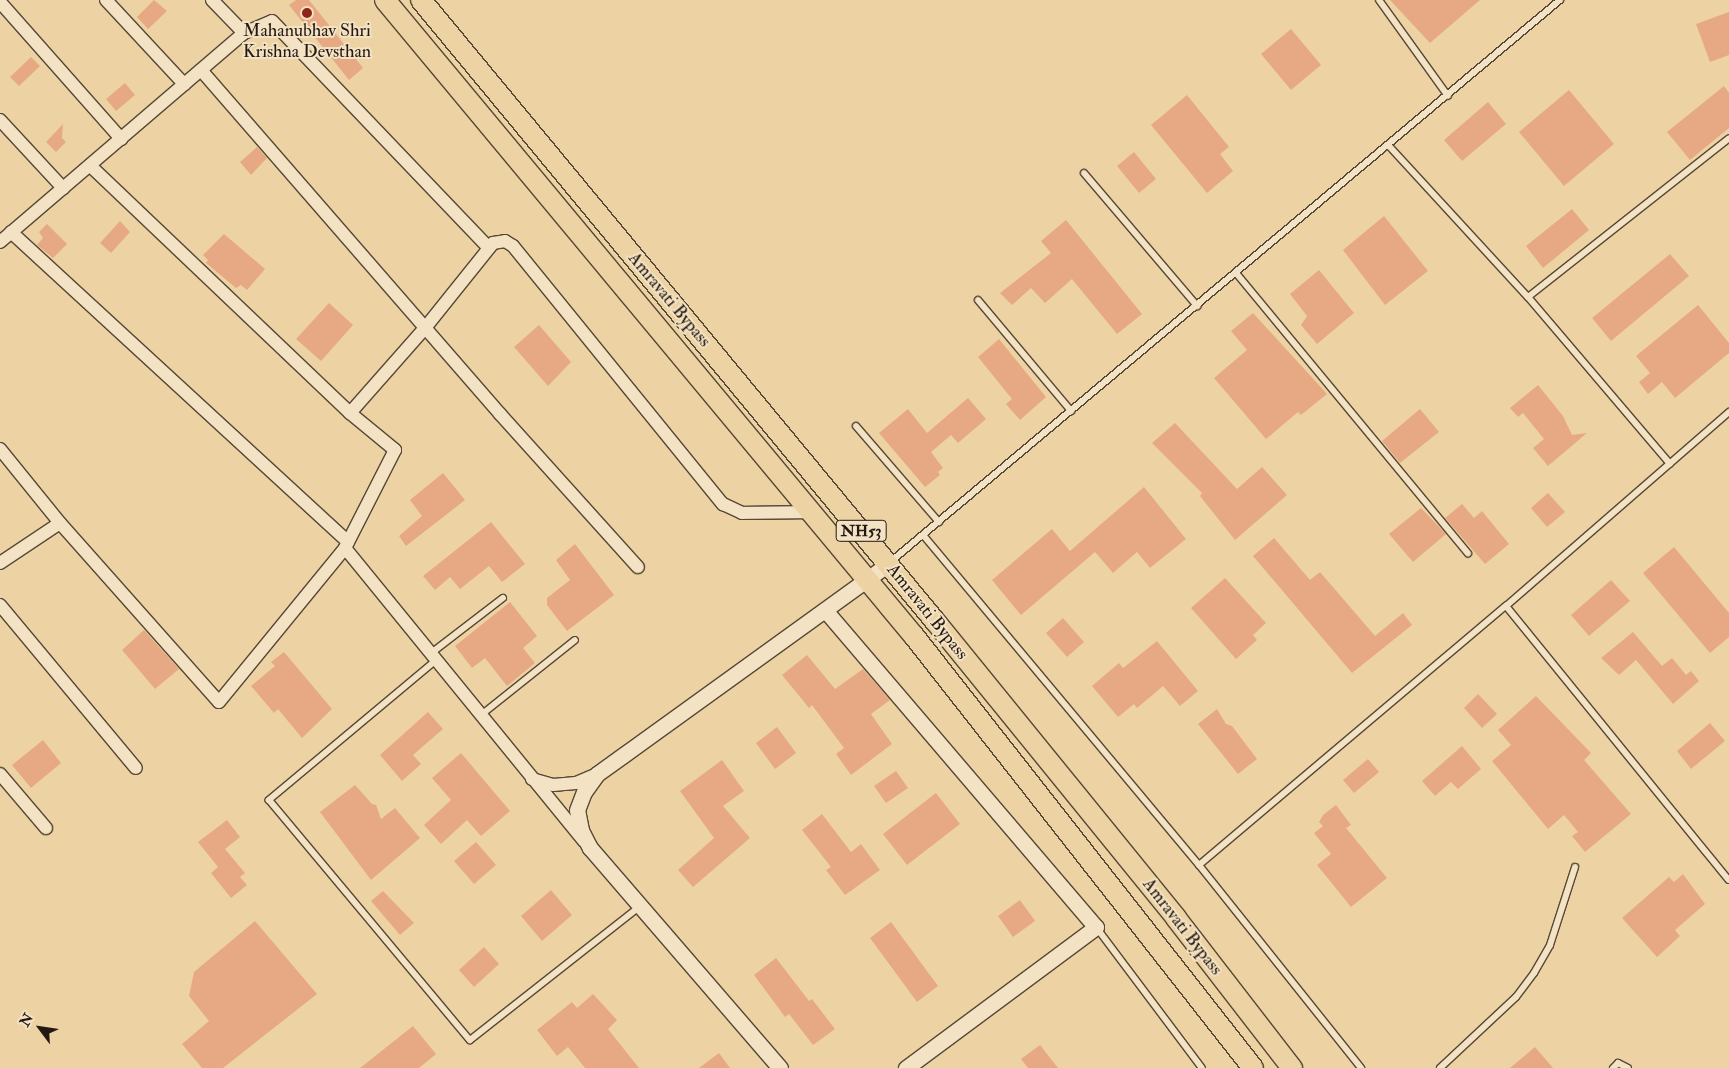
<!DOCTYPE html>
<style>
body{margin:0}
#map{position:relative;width:1729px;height:1068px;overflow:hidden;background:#edd3a3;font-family:"IM FELL Double Pica",serif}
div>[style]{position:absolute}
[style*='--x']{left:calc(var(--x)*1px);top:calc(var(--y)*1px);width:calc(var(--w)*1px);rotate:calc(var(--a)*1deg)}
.building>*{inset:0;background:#e7a984}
.roads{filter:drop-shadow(1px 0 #564836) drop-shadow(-1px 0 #564836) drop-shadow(0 1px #564836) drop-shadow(0 -1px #564836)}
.service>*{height:6px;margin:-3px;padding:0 3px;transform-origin:3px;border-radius:3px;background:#f3e2c3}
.minor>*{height:12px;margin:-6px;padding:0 6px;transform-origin:6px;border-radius:6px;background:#f3e2c3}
.tertiary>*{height:15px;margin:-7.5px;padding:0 7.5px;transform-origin:7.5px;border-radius:7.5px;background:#f3e2c3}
.trunk>*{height:20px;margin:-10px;padding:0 10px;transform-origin:10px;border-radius:10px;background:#edd3a3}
.dots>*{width:14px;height:14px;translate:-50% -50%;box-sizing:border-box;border:2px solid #f3e2c3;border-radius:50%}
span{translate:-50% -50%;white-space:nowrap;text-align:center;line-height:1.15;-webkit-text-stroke:4px #f3e2c3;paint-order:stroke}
.shield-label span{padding:1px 4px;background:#f3e2c3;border:1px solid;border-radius:4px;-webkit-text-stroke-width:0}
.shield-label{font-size:16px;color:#241912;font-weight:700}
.poi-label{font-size:18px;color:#241912}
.street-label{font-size:18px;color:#241912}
.north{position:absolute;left:15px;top:1003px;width:50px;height:50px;-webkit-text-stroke:4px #f3e2c3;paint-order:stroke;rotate:301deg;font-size:14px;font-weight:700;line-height:20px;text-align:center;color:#241912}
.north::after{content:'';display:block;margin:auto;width:18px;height:22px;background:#241912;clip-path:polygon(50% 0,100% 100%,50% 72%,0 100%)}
</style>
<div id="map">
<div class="building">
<i style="clip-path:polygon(154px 0,167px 11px,148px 29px,137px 17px)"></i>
<i style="clip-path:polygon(296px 0,309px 0,363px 68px,349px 80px,289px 5px)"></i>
<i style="clip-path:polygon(1390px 0,1480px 0,1430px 43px)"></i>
<i style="clip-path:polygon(1729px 12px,1729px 55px,1710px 62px,1696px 24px)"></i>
<i style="clip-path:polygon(1291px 29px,1321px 65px,1291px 90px,1261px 54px)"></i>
<i style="clip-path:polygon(31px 57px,40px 66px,19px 86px,10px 77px)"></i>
<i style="clip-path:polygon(125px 83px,135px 95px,116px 111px,106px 99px)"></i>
<i style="clip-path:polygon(1724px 86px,1729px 93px,1729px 128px,1690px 160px,1667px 132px)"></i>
<i style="clip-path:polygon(1569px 90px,1614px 144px,1564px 186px,1519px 132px)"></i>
<i style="clip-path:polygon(1187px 95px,1229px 147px,1220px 154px,1233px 171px,1207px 193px,1151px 125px)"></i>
<i style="clip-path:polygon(1488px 102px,1506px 124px,1462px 161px,1444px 140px)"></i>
<i style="clip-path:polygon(63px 124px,62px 138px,66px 142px,56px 152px,46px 142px)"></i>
<i style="clip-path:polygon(257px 147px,267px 158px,251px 175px,240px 162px)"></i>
<i style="clip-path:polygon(1134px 152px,1156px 179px,1139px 193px,1117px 166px)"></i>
<i style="clip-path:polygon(1572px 209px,1589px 230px,1543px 268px,1526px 246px)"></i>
<i style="clip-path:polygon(1384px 216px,1428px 271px,1385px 305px,1343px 250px)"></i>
<i style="clip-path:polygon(1066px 220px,1142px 314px,1117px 334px,1072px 279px,1045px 303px,1031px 288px,1012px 305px,1000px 293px,1051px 253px,1041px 241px)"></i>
<i style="clip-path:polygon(120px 221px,130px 232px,111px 253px,100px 243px)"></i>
<i style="clip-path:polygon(47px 224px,67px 244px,53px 258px,37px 245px,43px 238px,39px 232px)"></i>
<i style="clip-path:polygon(224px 234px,265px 269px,247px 290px,241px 285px,236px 288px,206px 263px,208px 260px,203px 255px)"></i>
<i style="clip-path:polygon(1670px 254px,1689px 276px,1611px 341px,1592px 318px)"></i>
<i style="clip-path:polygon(1319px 270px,1354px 313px,1317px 344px,1301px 325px,1307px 316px,1290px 294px)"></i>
<i style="clip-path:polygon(329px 303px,353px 325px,321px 361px,296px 339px)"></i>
<i style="clip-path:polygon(1698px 305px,1729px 343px,1729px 353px,1675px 398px,1662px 382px,1648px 394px,1639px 382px,1650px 373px,1636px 356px)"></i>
<i style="clip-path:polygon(1253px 313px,1327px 394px,1301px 415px,1298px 412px,1266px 439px,1214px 378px,1247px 350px,1231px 331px)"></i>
<i style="clip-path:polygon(539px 325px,571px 362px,548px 386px,514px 347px)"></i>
<i style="clip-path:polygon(999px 339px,1046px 397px,1020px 420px,1006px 404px,1012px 399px,978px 357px)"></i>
<i style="clip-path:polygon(1538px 385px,1563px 416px,1572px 435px,1587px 433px,1548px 466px,1533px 448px,1544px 439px,1523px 413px,1518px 417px,1510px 408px)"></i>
<i style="clip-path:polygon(968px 398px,986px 419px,958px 443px,951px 435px,931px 452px,943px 468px,938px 472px,940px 475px,925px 487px,879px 433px,908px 409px,927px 433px)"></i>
<i style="clip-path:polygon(1420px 409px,1439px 432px,1400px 463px,1382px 441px)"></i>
<i style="clip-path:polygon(1175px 423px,1237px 489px,1262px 467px,1287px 495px,1235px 540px,1200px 496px,1202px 493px,1152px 443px)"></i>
<i style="clip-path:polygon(443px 473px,465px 500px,406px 546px,399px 536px,422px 516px,410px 500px)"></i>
<i style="clip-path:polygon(1144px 487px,1186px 539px,1150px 568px,1137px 552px,1113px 573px,1095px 552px,1021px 615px,992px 580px,1052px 529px,1070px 551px)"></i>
<i style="clip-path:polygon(1548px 493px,1565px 512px,1547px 527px,1531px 508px)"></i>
<i style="clip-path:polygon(1462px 504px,1474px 518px,1482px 511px,1509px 544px,1485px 564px,1445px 518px)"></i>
<i style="clip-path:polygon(1421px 508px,1446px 534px,1413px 562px,1389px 534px)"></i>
<i style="clip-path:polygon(491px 522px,525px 564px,502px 582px,489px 566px,460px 589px,450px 577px,435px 590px,423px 576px)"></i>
<i style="clip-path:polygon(1274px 538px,1310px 580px,1320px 572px,1375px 636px,1403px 613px,1412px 625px,1352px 673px,1253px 556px)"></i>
<i style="clip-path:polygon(575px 544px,614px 595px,567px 631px,547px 605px,547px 598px,570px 580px,556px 560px)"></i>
<i style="clip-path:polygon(1674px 547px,1729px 613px,1729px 637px,1710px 653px,1643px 573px)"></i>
<i style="clip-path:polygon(1225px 578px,1266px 623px,1253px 635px,1257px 640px,1236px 659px,1191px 608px)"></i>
<i style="clip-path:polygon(1611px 580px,1630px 601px,1589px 636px,1571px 615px)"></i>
<i style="clip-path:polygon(510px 602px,537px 636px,523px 648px,535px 663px,507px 686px,485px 658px,472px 668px,455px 646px)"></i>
<i style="clip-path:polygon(1063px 618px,1084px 642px,1067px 657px,1046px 633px)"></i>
<i style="clip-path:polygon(144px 630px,179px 669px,155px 689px,122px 650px)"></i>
<i style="clip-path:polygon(1633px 632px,1662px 666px,1672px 658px,1686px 675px,1691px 671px,1699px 681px,1673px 704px,1636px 660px,1619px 675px,1601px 658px)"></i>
<i style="clip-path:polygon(1157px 641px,1198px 691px,1180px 706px,1163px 686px,1137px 708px,1134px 704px,1118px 717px,1092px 686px,1119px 663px,1123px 668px)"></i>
<i style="clip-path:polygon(284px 652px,332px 709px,302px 738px,278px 709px,274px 713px,251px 686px,275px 666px,271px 662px)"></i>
<i style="clip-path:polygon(807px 655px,835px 689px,863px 669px,890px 700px,871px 714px,892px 744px,851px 775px,836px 754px,844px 748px,812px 705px,809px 708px,782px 675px)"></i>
<i style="clip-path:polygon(1478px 694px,1497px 714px,1482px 728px,1464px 708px)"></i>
<i style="clip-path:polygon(1536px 696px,1591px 753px,1584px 760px,1631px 814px,1585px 852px,1572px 836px,1578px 832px,1564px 815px,1548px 829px,1492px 761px,1511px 745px,1498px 730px)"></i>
<i style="clip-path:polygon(1217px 709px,1226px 724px,1232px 726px,1257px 759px,1238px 774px,1198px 724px)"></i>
<i style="clip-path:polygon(428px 712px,443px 729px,413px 755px,421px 764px,402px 781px,380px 755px)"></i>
<i style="clip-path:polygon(1710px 723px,1725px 741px,1691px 769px,1677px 751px)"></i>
<i style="clip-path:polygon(777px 727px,796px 753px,775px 769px,756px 743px)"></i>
<i style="clip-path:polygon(43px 740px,61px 763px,31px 788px,12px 765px)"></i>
<i style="clip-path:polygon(1462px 746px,1481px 769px,1458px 789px,1451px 782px,1435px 796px,1422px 781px)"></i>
<i style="clip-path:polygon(461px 753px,510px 811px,481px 836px,467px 820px,441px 844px,424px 825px,451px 800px,432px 778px)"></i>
<i style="clip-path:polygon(1368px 759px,1379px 772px,1354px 793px,1343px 780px)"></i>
<i style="clip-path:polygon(722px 760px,744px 791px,723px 806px,750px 838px,693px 887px,678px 870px,714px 838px,680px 791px)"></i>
<i style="clip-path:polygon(896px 771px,908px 788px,886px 803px,874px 786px)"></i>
<i style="clip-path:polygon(355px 785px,372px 804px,376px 805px,381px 819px,395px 808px,420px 838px,371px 880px,320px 812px)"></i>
<i style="clip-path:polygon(936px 793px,960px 824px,907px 865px,883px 834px)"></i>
<i style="clip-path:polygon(1336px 805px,1351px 825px,1346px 828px,1387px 878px,1351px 907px,1317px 865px,1331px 854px,1314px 833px,1323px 826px,1319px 822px,1323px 815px)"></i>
<i style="clip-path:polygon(822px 814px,851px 852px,861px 844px,880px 870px,845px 895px,826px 870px,831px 867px,802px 830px)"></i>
<i style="clip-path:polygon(227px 820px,240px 837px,225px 849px,245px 873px,240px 877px,247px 885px,231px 898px,211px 873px,218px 867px,198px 842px)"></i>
<i style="clip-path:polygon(476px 842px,496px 865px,474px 884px,454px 861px)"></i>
<i style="clip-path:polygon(1683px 874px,1705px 904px,1675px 930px,1680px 936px,1657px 957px,1622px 918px,1669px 877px,1674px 882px)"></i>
<i style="clip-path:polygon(551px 890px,572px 915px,542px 941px,521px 916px)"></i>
<i style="clip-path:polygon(383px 891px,414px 923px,400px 935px,371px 901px)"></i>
<i style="clip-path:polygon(1020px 900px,1035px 921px,1013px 937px,998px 916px)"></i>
<i style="clip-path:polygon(255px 921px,317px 994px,223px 1068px,202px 1068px,182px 1044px,209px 1021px,189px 996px,194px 972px)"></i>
<i style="clip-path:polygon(891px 922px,938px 986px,917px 1002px,870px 938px)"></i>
<i style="clip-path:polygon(484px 947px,499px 964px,474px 987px,459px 970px)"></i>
<i style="clip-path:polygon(776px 958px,809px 1001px,812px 999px,835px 1029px,813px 1045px,789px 1014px,785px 1017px,754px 975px)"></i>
<i style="clip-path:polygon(593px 994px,617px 1020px,608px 1029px,639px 1068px,585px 1068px,568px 1047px,557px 1056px,537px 1030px,572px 1002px,577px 1008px)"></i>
<i style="clip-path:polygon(413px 1026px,436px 1054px,419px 1068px,360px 1068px)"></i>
<i style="clip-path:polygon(1040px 1045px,1058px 1068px,1028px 1068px,1021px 1059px)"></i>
<i style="clip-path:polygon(1535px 1047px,1553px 1068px,1510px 1068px)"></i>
<i style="clip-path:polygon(719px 1053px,730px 1068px,699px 1068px)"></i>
</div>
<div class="roads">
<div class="service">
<i style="--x:1379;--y:0;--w:118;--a:54.3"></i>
<i style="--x:1389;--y:146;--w:205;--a:47.4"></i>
<i style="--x:1528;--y:297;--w:219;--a:49.6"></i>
<i style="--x:1084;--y:173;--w:175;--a:49.6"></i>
<i style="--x:1236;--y:273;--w:364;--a:50.4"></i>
<i style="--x:1528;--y:297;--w:256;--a:-38.3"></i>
<i style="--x:978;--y:300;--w:145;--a:50"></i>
<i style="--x:856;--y:426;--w:127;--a:49.2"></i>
<i style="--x:923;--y:535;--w:430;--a:50.1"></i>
<i style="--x:1199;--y:865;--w:260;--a:51.4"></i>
<i style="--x:889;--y:563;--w:876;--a:-40"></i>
<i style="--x:1506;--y:606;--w:353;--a:50.9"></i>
<i style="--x:430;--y:654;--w:92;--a:-37.5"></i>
<i style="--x:435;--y:661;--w:217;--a:140.1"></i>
<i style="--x:269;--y:800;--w:313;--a:50.1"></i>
<i style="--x:470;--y:1040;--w:216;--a:-38.2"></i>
<i style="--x:481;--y:715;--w:120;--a:-38.6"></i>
<i style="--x:1199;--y:865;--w:402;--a:-40.2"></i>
<i style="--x:1506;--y:606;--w:296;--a:-41"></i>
<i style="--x:1096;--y:927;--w:176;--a:53.1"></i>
<i style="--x:1440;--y:1068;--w:104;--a:-43.1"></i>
<i style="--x:1516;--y:997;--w:30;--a:-53"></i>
<i style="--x:1534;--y:973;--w:32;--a:-60"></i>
<i style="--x:1550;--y:945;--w:82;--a:-72.2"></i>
<i style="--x:1613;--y:1068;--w:7;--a:-45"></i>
<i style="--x:1618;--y:1063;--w:11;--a:27"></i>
</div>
<div class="minor">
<i style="--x:106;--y:0;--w:115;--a:47.1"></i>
<i style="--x:212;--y:0;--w:46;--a:45.9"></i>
<i style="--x:0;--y:2;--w:183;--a:48.5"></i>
<i style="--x:201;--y:70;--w:456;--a:49"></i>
<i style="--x:500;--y:414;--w:206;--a:48"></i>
<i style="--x:0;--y:120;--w:93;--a:47.2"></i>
<i style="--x:11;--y:232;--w:458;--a:42.6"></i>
<i style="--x:0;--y:242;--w:321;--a:-40.6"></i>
<i style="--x:244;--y:33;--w:30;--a:-23"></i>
<i style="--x:272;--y:21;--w:314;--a:46.3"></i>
<i style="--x:350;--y:413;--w:113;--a:-48.6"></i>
<i style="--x:425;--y:328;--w:109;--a:-51.3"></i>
<i style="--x:493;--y:243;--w:12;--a:-9"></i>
<i style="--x:505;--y:241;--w:9;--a:32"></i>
<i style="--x:513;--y:246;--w:333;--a:50.9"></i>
<i style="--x:723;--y:504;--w:21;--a:25"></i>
<i style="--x:742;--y:513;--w:69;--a:-0.8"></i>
<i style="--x:0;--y:449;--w:95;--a:51"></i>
<i style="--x:60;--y:523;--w:239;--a:48.4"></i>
<i style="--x:219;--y:702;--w:199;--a:-50.7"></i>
<i style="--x:345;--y:548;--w:110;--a:-63"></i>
<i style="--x:395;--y:450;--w:58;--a:-140.6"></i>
<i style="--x:350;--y:413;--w:359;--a:-136.4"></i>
<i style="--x:345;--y:548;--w:378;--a:50.8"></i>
<i style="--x:0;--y:563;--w:72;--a:-33.7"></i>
<i style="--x:0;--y:605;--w:212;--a:50.2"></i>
<i style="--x:0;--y:774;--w:71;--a:49.6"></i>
<i style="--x:532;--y:779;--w:22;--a:16"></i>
<i style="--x:553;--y:785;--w:23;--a:-5"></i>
<i style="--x:576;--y:783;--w:23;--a:-23"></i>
</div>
<div class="tertiary">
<i style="--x:825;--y:610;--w:417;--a:49.5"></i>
<i style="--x:1096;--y:927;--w:237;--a:143.4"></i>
<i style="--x:780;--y:1068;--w:291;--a:-130.8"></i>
<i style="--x:590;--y:848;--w:20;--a:-117"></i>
<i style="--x:581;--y:830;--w:20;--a:-101"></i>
<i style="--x:577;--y:810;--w:19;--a:-69"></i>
<i style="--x:584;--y:792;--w:22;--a:-54"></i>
<i style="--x:597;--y:774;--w:359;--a:-35.8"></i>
</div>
<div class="trunk">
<i style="--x:385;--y:0;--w:827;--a:50.25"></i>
<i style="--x:914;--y:636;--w:549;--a:51.88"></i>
<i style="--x:421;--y:0;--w:806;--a:50.39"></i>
<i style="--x:935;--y:621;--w:382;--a:50.9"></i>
<i style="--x:1176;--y:918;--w:190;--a:52.3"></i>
</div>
</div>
<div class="dots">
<i style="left:307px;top:13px;background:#8f2418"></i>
</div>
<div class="shield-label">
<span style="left:861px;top:531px">NH53</span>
</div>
<div class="poi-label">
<span style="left:307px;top:42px">Mahanubhav Shri<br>Krishna Devsthan</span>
</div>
<div class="street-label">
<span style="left:669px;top:300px;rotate:50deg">Amravati Bypass</span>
<span style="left:927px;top:612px;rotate:51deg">Amravati Bypass</span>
<span style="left:1182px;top:927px;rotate:52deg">Amravati Bypass</span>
</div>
<div class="north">N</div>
</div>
